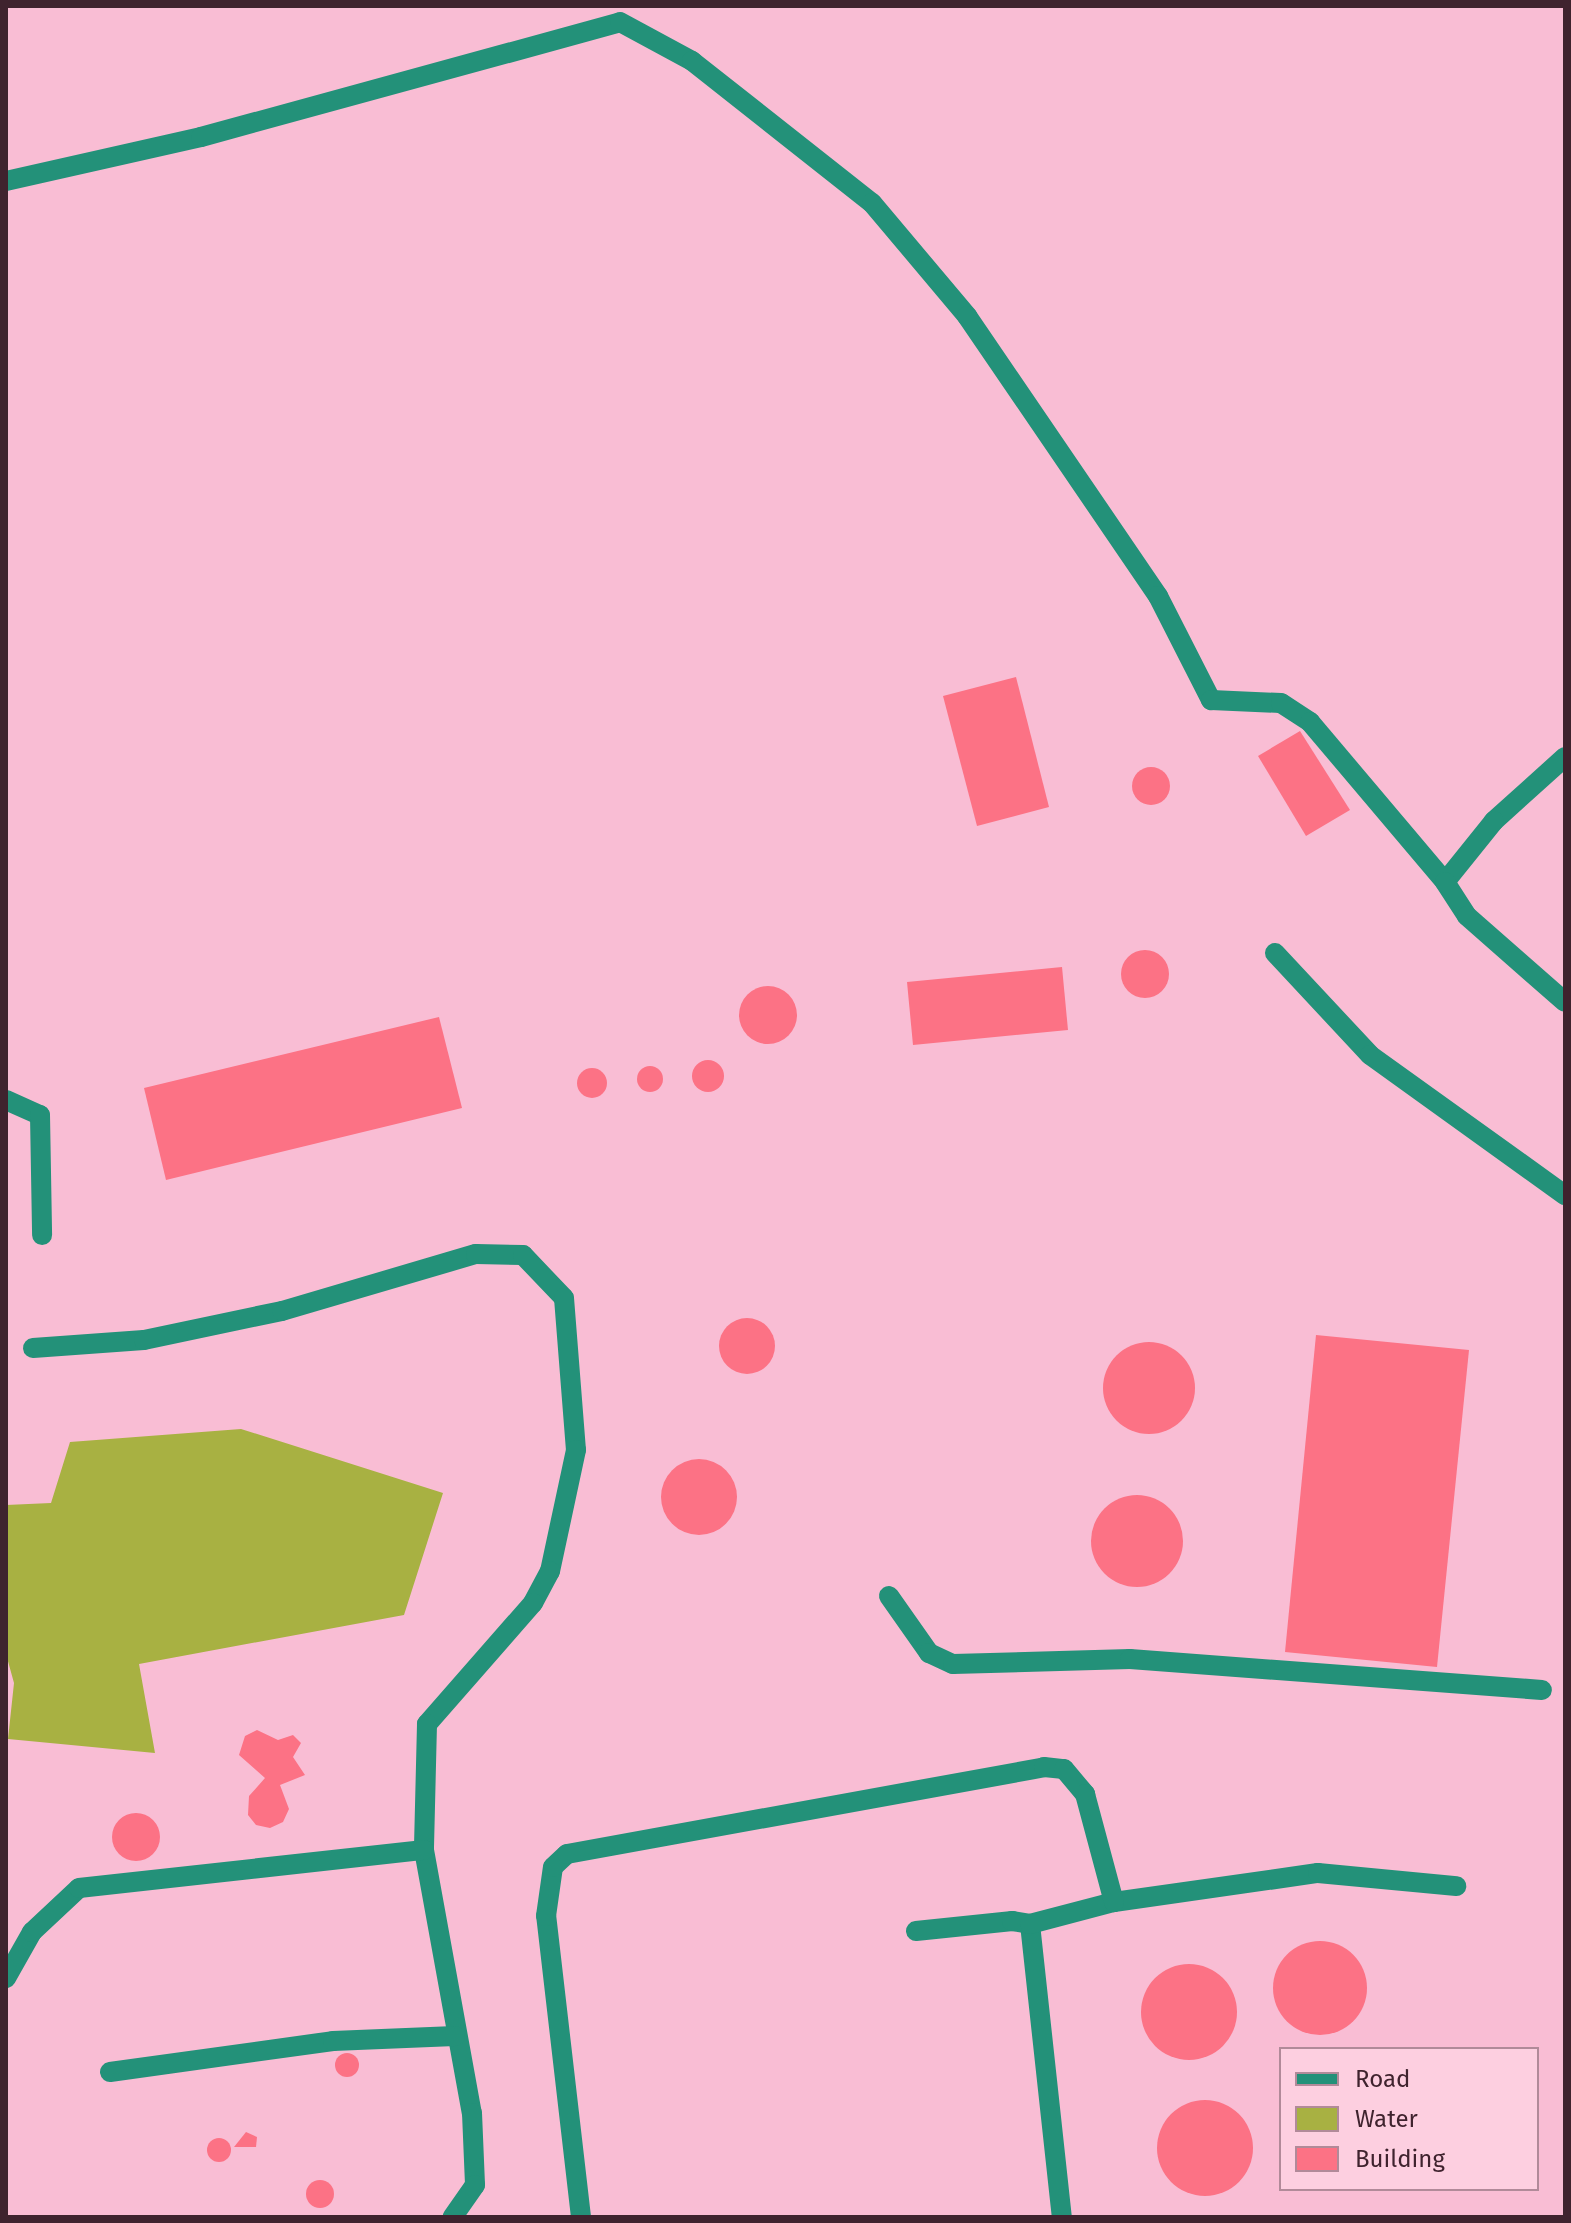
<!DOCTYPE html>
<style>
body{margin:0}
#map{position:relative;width:1571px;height:2223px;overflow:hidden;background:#f9bdd4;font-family:"Fira Sans",sans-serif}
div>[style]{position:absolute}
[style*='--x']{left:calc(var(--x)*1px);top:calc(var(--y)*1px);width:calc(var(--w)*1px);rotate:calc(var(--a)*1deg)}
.water>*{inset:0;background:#a8b142}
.building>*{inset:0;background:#fc7285}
.round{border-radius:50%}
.minor>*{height:20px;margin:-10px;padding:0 10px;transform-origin:10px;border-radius:10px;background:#239179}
span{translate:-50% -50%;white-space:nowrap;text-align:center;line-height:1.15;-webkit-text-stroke:6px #fdcfe0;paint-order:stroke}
.frame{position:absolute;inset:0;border:8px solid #3f232e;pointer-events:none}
.legend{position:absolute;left:1279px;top:2047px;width:260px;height:144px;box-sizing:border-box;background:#fdcfe0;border:2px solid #b18a99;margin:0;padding:10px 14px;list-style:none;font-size:24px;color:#3f232e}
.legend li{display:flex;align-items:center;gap:16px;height:40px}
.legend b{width:40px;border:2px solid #b18a99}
</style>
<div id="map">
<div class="water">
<i style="clip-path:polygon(241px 1429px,443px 1493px,404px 1615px,139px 1664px,155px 1753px,8px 1739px,14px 1683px,6px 1654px,6px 1505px,51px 1503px,70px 1442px)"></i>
</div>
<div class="building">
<i style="clip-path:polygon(1016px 677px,1049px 807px,977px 826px,943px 696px)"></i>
<i style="clip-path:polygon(1300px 731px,1350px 810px,1306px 836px,1258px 756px)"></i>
<i class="round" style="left:1132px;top:767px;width:38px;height:38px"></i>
<i class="round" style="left:1121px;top:950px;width:48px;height:48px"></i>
<i style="clip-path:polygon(1062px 967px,1068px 1030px,913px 1045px,907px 982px)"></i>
<i class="round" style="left:739px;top:986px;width:58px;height:58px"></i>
<i style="clip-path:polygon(439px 1017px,462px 1108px,166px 1180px,144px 1088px)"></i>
<i class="round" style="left:692px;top:1060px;width:32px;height:32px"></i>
<i class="round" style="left:637px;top:1066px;width:26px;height:26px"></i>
<i class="round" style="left:577px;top:1068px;width:30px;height:30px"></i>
<i class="round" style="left:719px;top:1318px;width:56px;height:56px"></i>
<i style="clip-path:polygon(1316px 1335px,1469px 1350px,1437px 1667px,1285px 1652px)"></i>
<i class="round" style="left:1103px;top:1342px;width:92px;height:92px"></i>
<i class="round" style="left:661px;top:1459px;width:76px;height:76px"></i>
<i class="round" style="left:1091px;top:1495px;width:92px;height:92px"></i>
<i style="clip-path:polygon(257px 1730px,278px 1740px,293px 1735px,301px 1743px,293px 1757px,305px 1775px,280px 1785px,289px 1809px,283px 1822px,270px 1828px,256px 1825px,248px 1815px,249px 1796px,265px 1778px,239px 1755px,245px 1736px)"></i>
<i class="round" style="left:112px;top:1813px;width:48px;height:48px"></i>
<i class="round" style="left:1273px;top:1941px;width:94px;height:94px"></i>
<i class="round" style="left:1141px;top:1964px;width:96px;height:96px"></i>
<i class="round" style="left:335px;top:2053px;width:24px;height:24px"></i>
<i class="round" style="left:1157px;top:2100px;width:96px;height:96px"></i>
<i style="clip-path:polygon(246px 2132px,257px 2137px,256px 2147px,234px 2147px)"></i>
<i class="round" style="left:207px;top:2138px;width:24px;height:24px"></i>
<i class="round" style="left:306px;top:2180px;width:28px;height:28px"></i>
</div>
<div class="minor">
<i style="--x:6;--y:181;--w:200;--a:-12.7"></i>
<i style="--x:201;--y:137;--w:434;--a:-15.3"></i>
<i style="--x:620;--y:22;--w:82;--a:28.4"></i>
<i style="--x:692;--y:61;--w:229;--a:38.3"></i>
<i style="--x:872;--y:203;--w:148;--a:49.9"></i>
<i style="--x:967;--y:316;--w:339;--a:55.7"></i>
<i style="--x:1158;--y:596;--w:117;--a:63"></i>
<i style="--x:1211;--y:700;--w:70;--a:2.5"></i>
<i style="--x:1281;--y:703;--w:35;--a:33"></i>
<i style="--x:1310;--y:722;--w:209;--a:49.8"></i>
<i style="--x:1565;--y:757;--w:96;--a:138"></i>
<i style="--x:1494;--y:821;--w:78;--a:128.8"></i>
<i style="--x:1445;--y:882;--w:40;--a:57.1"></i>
<i style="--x:1467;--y:916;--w:130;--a:41.3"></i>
<i style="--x:1275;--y:953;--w:139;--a:47"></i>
<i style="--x:1370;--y:1055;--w:240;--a:35.7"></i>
<i style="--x:6;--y:1100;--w:37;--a:24"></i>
<i style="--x:40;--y:1115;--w:120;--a:89"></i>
<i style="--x:33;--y:1348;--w:111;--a:-4.1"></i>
<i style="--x:144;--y:1340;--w:141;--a:-11.9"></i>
<i style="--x:282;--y:1311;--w:202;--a:-16.4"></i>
<i style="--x:476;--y:1254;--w:47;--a:1.2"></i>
<i style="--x:523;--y:1255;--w:59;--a:46.4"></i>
<i style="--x:564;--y:1298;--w:152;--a:85.5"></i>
<i style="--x:576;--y:1450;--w:124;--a:102.1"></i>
<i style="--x:550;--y:1571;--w:36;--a:118"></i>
<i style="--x:533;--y:1603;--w:161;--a:131.2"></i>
<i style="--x:427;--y:1724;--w:126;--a:91.4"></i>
<i style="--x:424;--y:1850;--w:267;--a:79.7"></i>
<i style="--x:472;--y:2113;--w:72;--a:87.6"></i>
<i style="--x:475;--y:2185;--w:39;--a:125"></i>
<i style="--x:889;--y:1596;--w:70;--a:54.9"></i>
<i style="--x:929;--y:1653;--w:26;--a:25"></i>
<i style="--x:953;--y:1664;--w:177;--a:-1.6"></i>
<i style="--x:1130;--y:1659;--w:413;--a:4.3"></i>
<i style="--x:1030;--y:1924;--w:295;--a:83.8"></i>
<i style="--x:916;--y:1931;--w:97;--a:-5.9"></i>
<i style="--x:1012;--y:1921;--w:18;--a:9"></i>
<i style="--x:1030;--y:1924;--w:87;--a:-14.7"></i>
<i style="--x:1114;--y:1902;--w:206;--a:-8.1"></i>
<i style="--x:1318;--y:1873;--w:139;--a:5.4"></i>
<i style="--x:6;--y:1978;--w:53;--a:-60.5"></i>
<i style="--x:32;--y:1932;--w:64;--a:-43.1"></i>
<i style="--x:79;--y:1888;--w:347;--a:-6.3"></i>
<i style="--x:110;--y:2072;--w:225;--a:-7.9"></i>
<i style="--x:333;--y:2041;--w:122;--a:-2.3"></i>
<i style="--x:581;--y:2217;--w:303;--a:-96.6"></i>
<i style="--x:546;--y:1916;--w:49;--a:-81.9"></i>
<i style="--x:553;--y:1867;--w:19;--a:-43"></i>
<i style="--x:567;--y:1854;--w:485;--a:-10.3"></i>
<i style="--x:1044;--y:1767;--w:20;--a:6"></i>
<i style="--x:1064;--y:1769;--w:33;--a:50"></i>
<i style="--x:1085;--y:1794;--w:112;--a:75"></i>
</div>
<div class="frame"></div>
<ul class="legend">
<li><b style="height:10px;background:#239179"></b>Road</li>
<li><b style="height:22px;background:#a8b142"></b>Water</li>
<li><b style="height:22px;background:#fc7285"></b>Building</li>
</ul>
</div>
